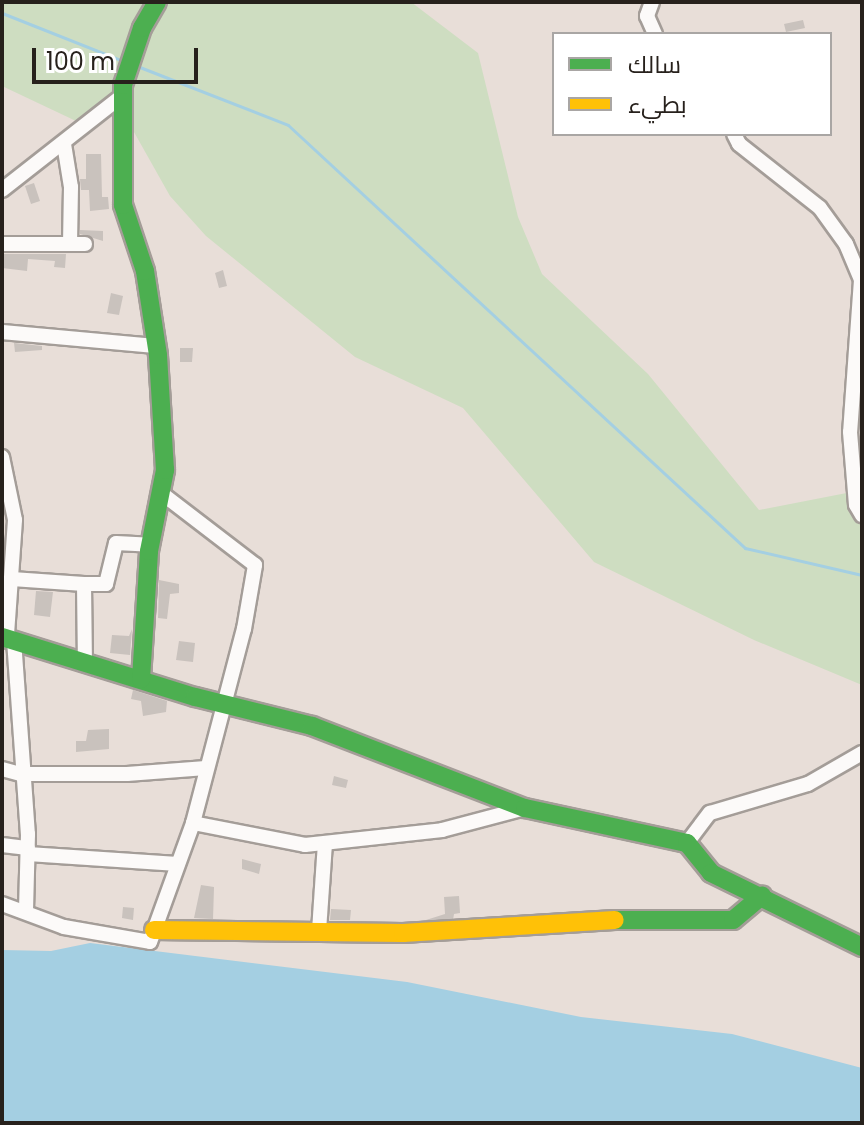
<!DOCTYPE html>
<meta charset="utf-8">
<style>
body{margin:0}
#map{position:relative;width:864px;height:1125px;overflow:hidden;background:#e8ded8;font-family:Poppins,Cairo,sans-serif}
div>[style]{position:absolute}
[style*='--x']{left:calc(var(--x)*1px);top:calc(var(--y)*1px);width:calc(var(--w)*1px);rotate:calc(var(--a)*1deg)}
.green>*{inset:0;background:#ceddc1}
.water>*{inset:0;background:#a4cfe2}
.stream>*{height:3px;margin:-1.5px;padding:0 1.5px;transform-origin:1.5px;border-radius:1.5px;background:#a4cfe2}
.building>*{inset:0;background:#c9c2bd}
.roads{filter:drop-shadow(2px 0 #a49d98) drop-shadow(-2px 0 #a49d98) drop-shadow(0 2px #a49d98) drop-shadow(0 -2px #a49d98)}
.street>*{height:14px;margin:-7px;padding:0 7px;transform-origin:7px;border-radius:7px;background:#fcfaf9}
.fast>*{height:18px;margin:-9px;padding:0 9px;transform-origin:9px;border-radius:9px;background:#4caf50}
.slow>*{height:18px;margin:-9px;padding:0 9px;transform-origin:9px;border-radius:9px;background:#ffc107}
span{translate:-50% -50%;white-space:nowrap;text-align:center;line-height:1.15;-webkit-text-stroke:6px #fff;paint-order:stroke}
.frame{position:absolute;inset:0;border:4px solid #27211c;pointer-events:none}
.legend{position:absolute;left:552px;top:32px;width:280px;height:104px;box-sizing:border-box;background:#fff;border:2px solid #a9a6a4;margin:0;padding:10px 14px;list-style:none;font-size:24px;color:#27211c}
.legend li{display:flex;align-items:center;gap:16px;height:40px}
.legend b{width:40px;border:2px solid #a9a6a4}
.scale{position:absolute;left:32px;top:48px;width:166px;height:36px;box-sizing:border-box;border:4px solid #27211c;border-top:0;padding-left:10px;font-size:24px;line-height:28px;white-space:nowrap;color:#27211c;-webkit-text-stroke:6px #fff;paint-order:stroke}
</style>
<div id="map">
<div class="green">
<i style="clip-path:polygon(2px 2px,411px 2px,478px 53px,518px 217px,542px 274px,648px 374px,759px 510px,862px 490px,862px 685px,754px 640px,594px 562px,463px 408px,355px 357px,206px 236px,170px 196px,112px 93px,76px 121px,2px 86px)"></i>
</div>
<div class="water">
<i style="clip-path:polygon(90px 943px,407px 982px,581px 1017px,732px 1034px,862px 1068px,862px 1123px,2px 1123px,2px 950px,51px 951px)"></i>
</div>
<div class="stream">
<i style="--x:2;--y:13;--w:130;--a:21.6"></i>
<i style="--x:137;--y:66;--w:162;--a:21.3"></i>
<i style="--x:288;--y:125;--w:623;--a:42.79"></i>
<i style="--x:745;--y:548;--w:120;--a:13"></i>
</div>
<div class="building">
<i style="clip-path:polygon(803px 20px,805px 28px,786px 32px,784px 24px)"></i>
<i style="clip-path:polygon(86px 154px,101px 154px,102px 197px,108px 197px,109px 209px,90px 211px,89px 190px,81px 190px,80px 179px,86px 179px)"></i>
<i style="clip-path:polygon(34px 183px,40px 201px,31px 204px,25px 186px)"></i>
<i style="clip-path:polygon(80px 230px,103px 231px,103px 241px,80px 234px)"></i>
<i style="clip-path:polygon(2px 254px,66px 254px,65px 268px,54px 267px,55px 261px,28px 259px,27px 271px,2px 268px)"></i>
<i style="clip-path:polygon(223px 270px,227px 286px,219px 288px,215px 273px)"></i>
<i style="clip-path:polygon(111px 293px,123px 296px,119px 315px,107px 313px)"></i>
<i style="clip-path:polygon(14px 343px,42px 346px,42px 350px,15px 352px)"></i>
<i style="clip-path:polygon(180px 348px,193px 348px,192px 362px,180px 362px)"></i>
<i style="clip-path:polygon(159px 580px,179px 584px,179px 593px,170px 594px,167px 619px,158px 618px)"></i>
<i style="clip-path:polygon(36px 591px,53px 592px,50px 617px,34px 615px)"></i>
<i style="clip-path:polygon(132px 629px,130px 655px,110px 653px,112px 635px,129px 636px)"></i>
<i style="clip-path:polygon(179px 641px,195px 643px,193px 662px,176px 660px)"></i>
<i style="clip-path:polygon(133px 690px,167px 701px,166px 712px,143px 716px,141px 701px,131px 699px)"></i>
<i style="clip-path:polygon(109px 729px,109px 749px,76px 752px,76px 741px,86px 741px,88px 730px)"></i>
<i style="clip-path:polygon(334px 776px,348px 780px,346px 788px,332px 785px)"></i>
<i style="clip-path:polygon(242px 859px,261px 864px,259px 874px,242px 869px)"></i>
<i style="clip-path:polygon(201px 885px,214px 887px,213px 919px,194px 918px)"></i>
<i style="clip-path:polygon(459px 896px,460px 913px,454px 914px,453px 920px,426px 920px,445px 914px,444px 897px)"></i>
<i style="clip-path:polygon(123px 907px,134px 908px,133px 920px,122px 918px)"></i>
<i style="clip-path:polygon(331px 909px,351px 910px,350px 920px,330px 920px)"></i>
</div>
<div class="roads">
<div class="street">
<i style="--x:652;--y:2;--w:15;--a:110"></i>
<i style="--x:647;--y:16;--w:20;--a:66"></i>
<i style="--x:734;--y:134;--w:11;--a:63"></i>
<i style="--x:739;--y:144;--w:103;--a:38.3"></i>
<i style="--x:820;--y:208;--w:44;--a:54.2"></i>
<i style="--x:846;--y:244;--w:41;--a:67.2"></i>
<i style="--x:64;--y:144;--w:44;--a:80.8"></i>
<i style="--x:71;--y:187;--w:56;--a:91"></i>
<i style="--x:2;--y:190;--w:154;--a:-38.1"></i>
<i style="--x:2;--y:244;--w:83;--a:0"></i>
<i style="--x:861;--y:280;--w:152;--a:94.1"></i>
<i style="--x:850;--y:432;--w:73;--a:85.3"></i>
<i style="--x:856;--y:505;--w:12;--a:59"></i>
<i style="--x:2;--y:332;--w:155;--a:5.2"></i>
<i style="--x:2;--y:457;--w:64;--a:78.3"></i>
<i style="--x:15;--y:520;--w:115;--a:94"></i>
<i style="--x:7;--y:635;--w:9;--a:36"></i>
<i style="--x:14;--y:640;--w:195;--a:85.9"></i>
<i style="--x:28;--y:834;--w:78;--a:91.5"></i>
<i style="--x:12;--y:579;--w:72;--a:4"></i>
<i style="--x:84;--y:584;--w:77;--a:89.3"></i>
<i style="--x:84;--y:584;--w:22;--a:0"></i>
<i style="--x:106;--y:584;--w:42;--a:-76.3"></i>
<i style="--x:116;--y:543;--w:34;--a:3"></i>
<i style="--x:2;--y:769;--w:20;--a:15"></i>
<i style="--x:21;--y:774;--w:106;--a:0"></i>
<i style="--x:127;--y:774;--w:79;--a:-4.3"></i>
<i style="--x:193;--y:823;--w:114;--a:11.1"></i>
<i style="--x:305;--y:845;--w:138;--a:-6.2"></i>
<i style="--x:442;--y:830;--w:86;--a:-14.8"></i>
<i style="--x:687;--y:843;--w:38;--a:-53"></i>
<i style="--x:710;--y:813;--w:102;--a:-16.5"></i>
<i style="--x:808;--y:784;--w:62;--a:-29.9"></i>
<i style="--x:2;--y:845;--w:26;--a:7"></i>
<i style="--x:28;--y:854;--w:150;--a:3.8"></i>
<i style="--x:2;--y:904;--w:66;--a:20.4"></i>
<i style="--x:64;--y:927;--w:87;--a:9.9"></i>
<i style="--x:150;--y:942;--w:127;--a:-70.1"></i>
<i style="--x:193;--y:823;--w:201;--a:-75.3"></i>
<i style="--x:244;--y:629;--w:65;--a:-80.2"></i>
<i style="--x:255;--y:565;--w:120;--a:-142.5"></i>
<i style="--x:319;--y:931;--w:87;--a:-86.1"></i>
</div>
<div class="fast">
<i style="--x:2;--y:637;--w:202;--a:17.3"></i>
<i style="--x:195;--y:697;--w:121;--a:13.9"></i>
<i style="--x:312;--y:726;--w:228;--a:21.1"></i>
<i style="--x:525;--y:808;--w:166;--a:12.2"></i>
<i style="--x:687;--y:843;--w:38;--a:51"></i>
<i style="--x:711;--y:873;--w:168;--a:26.1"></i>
<i style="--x:141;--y:679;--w:128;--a:-86.4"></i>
<i style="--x:149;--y:551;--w:83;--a:-78.8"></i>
<i style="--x:165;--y:470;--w:115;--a:-93.5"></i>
<i style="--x:158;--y:355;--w:85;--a:-98.8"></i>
<i style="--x:145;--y:271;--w:70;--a:-108.4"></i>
<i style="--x:123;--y:205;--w:120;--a:-90"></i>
<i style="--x:123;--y:85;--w:60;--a:-71.6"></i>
<i style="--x:142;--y:28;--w:30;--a:-60"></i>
<i style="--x:615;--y:920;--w:118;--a:0"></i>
<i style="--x:733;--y:920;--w:38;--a:-40"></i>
</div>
<div class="slow">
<i style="--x:154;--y:930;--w:249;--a:0.7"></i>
<i style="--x:403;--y:933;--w:212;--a:-3.5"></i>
</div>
</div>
<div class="frame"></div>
<ul class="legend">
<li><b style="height:10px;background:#4caf50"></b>سالك</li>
<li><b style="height:10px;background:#ffc107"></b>بطيء</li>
</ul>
<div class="scale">100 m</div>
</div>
